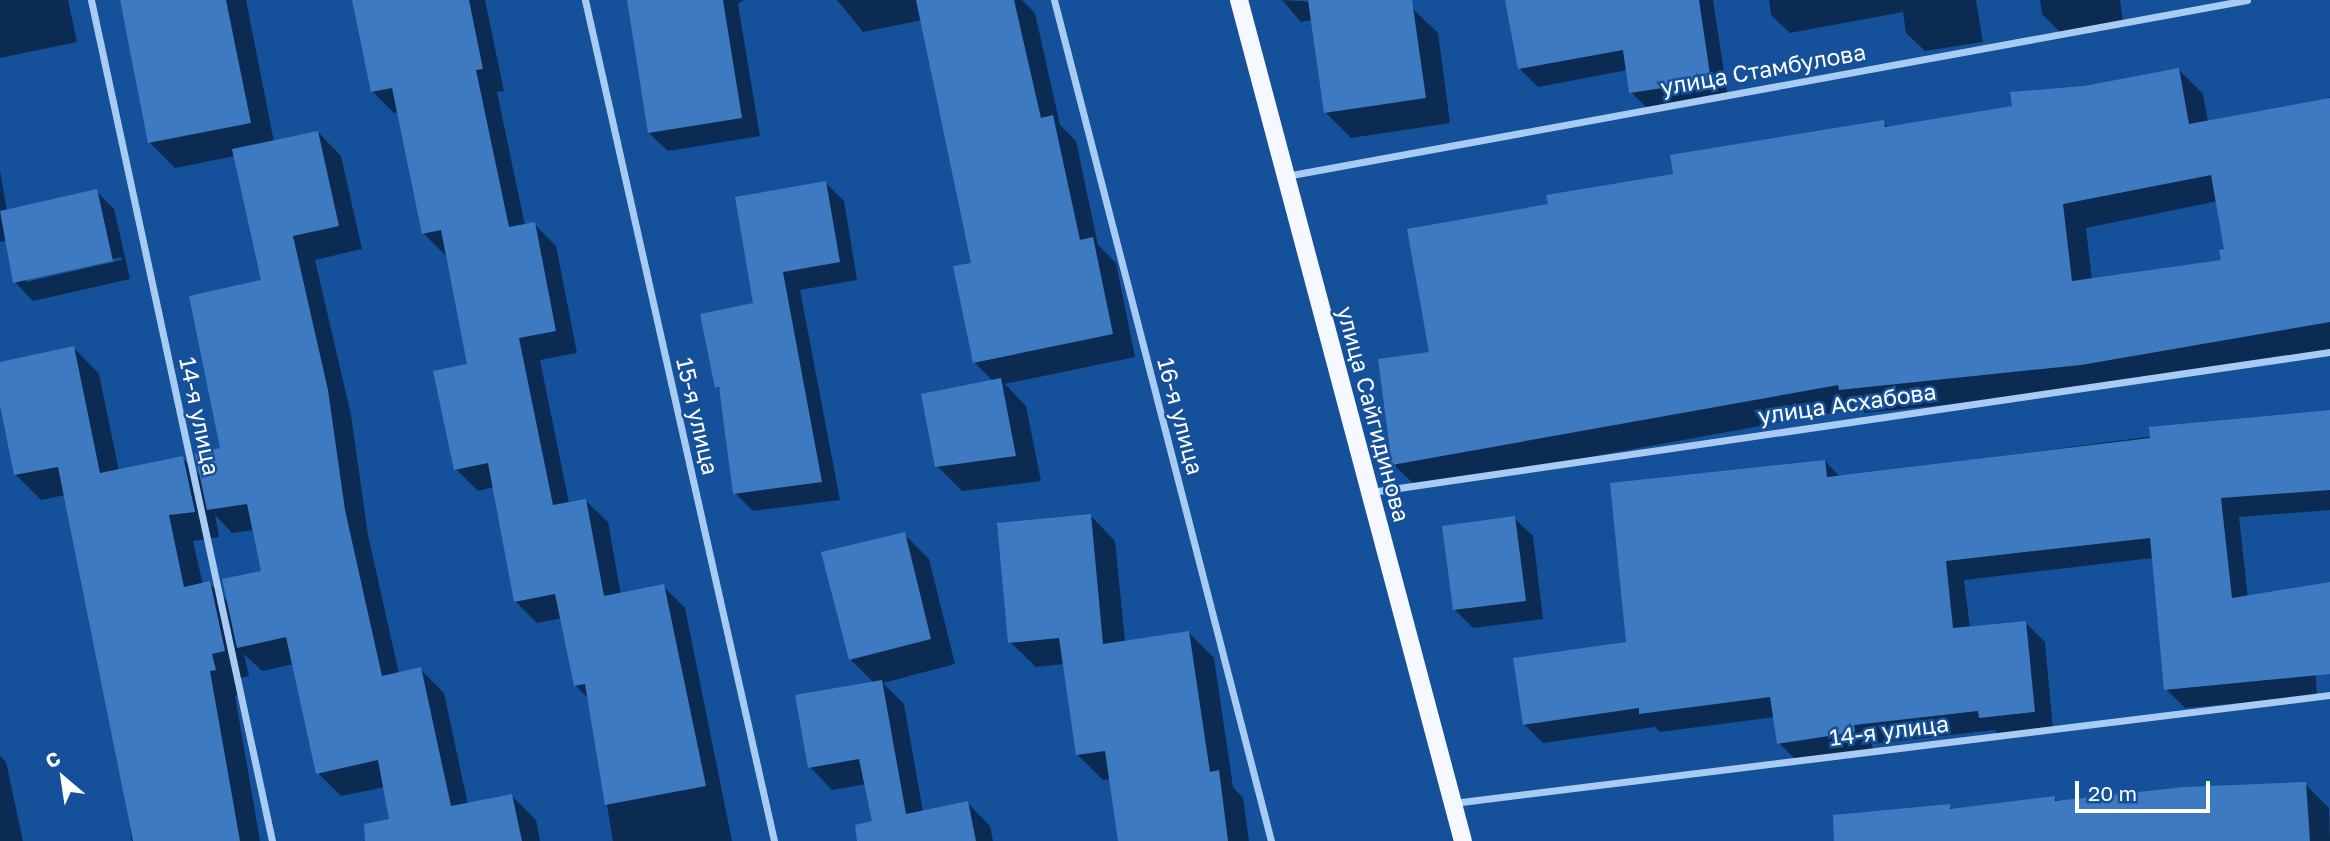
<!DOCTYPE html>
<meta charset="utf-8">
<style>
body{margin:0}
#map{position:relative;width:2330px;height:841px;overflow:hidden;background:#15519a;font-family:"Golos Text",sans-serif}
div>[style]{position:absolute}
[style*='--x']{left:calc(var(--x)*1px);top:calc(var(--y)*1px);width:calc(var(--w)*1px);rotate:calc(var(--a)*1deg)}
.shadow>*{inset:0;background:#0007}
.building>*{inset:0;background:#3d7ac1}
.minor>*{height:7px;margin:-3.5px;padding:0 3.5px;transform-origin:3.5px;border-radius:3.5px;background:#a9cbf3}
.primary>*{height:18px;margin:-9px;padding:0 9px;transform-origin:9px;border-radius:9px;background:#f5f9ff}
span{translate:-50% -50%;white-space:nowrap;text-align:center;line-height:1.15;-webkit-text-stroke:5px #15519a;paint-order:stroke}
.street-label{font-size:23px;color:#fff}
.north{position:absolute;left:28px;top:743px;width:70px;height:70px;-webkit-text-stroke:5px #15519a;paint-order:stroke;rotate:331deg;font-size:19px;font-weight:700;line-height:28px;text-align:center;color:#fff}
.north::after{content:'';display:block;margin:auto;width:24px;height:32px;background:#fff;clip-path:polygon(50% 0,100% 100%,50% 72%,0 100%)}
.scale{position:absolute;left:2075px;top:781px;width:135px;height:32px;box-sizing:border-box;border:4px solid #fff;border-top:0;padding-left:9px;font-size:21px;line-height:24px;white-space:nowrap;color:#fff;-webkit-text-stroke:5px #15519a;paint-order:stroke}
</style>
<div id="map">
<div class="shadow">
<i style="clip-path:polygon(0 0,68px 0,77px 42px,0 58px)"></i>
<i style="clip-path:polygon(evenodd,120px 0,246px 0,274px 142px,318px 132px,341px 156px,362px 249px,315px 260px,351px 415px,368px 535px,399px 674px,420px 669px,444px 693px,468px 805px,512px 796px,536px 820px,540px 841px,395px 841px,385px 787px,341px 796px,318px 773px,294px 664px,262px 671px,244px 654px,249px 676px,237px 679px,240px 695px,235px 696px,260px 841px,132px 841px,109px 698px,104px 693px,65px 495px,41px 500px,16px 475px,0 396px,0 363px,74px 348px,99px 374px,119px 471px,182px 458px,202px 477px,222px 450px,263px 281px,235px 156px,175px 168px,149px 142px,120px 0,215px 515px,232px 533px,254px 530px,264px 572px,229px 603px,209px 583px,203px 585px,193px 541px,219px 537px,215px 515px)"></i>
<i style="clip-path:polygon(354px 0,485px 0,504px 91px,497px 92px,525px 226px,534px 224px,556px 246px,577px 353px,540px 360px,569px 503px,586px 501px,608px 522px,621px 595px,663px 586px,685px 608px,732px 841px,613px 841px,589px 699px,575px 685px,562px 618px,537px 623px,515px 601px,494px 487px,478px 491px,456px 469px,469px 365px,446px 256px,424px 234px,399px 112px,394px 113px,372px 91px)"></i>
<i style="clip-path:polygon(628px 0,744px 0,738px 4px,760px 136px,668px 151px,649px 133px)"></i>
<i style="clip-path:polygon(837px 0,1022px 0,1035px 13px,1060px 125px,1076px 141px,1098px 245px,1116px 263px,1135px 357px,1005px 384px,1026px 406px,1041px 481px,962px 491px,937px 466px,994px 382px,974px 362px,974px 264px,922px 20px,863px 32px)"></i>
<i style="clip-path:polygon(1282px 0,1412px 8px,1438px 33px,1450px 123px,1351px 138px,1326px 113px,1312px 20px,1301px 22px)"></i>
<i style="clip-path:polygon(1507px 0,1713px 0,1728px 98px,1649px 110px,1631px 92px,1627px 70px,1538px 87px,1519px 68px)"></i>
<i style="clip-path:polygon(1769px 0,1976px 0,1983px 42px,1925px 51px,1906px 33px,1903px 12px,1790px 33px,1771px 15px)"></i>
<i style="clip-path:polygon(2040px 0,2120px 0,2123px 22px,2061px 33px,2042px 14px)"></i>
<i style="clip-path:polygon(evenodd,2179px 70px,2203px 94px,2208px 122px,2327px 101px,2330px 96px,2330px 349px,2106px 388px,1865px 413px,1860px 408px,1418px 488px,1394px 465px,1380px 361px,1431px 353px,1550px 205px,1883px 122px,1889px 128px,2014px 107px,2084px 88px,2179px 70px,2218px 201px,2226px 250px,2223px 262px,2092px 280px,2086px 228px,2218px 201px)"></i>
<i style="clip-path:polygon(evenodd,0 171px,7px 211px,96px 191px,114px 209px,130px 279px,33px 301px,15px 282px,6px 241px,0 242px,0 171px,121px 257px,122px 260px,26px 282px,26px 279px,121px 257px)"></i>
<i style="clip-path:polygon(826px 183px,844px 201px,857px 280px,800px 290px,840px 500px,753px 511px,735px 493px,721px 392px,717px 387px,755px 304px)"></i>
<i style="clip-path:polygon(2330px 413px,2330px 510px,2239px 517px,2248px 598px,2311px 609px,2317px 696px,2185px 708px,2166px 689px,2153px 558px,1964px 580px,1970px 628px,2026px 623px,2045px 642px,2053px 730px,2000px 736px,1994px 730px,1872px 744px,1873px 750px,1798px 762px,1779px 743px,1775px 717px,1660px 732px,1655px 727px,1543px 743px,1524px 724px,1628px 643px,1825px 461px,1840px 477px)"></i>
<i style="clip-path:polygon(1090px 515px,1115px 541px,1125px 642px,1189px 633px,1214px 658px,1233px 787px,1243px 798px,1249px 841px,1121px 841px,1111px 779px,1103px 780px,1077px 754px,1064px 664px,1036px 667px,1010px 642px)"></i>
<i style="clip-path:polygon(1514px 518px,1533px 536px,1543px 619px,1473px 628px,1454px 609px)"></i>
<i style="clip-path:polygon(904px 534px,929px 559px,955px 664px,883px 683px,904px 704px,923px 812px,968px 803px,990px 826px,993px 841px,878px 841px,866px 784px,832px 790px,810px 767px,874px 683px,850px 659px)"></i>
<i style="clip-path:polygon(0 756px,6px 762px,23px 841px,0 841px)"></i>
<i style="clip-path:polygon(2305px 784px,2329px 808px,2330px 841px,1869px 841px,1949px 806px,1953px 810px,2054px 797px,2059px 802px)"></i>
</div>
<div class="building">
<i style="clip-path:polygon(120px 0,226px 0,251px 123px,148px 143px)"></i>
<i style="clip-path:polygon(352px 0,469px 0,483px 69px,476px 70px,509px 227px,535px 222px,556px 331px,519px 338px,553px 505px,586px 499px,604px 596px,664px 584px,706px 786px,605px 805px,585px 684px,574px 686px,555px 594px,514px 602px,488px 463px,454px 470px,433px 371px,467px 364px,441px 230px,422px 234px,392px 88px,371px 92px)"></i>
<i style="clip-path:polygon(627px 0,723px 0,742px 118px,648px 133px)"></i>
<i style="clip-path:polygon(916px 0,1014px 0,1041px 118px,1053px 115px,1080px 240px,1093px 237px,1113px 334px,973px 363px,953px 266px,971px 263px)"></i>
<i style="clip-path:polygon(1308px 0,1412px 0,1426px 98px,1324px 113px)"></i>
<i style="clip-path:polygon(1505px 0,1699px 0,1711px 81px,1629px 93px,1623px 50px,1518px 69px)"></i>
<i style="clip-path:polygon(evenodd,2179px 68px,2189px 124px,2330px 98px,2330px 322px,2081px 365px,1839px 390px,1838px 385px,1392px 465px,1378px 359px,1429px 352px,1407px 229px,1548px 204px,1546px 195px,1673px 174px,1670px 155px,1884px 120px,1885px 127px,2012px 106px,2010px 92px,2084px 86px,2179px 68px,2211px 175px,2224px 249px,2219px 250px,2221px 260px,2072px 281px,2063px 204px,2211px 175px)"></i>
<i style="clip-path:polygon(318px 131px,339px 226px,293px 236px,328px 390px,345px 510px,382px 676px,421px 667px,451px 806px,512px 794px,522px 841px,365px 841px,364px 824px,389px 819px,378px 760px,316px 774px,286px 637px,237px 648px,222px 579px,261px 571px,247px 504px,207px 510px,195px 454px,220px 448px,189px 296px,261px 280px,232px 149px)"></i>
<i style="clip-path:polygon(826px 181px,840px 262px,783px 272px,822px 482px,733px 494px,719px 387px,715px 388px,700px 314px,753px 303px,735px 197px)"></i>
<i style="clip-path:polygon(97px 189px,113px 261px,13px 283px,0 211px)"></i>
<i style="clip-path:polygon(74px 346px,100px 473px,183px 456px,195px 512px,169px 515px,184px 587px,210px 581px,225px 651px,212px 654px,216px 670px,210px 671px,240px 841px,133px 841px,58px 467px,14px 475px,0 405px,0 362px)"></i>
<i style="clip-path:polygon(1001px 378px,1016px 456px,935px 467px,921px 394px)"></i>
<i style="clip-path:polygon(2330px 410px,2330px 490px,2221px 498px,2232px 598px,2330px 582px,2330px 674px,2164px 690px,2150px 538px,1946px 561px,1953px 628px,2026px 621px,2035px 712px,1979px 718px,1978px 711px,1854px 725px,1855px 732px,1777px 744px,1770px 697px,1639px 714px,1639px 708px,1523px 725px,1513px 658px,1626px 642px,1610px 483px,1825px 460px,1827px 477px,2150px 438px,2149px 427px)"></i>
<i style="clip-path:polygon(1091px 514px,1103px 644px,1189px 631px,1210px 772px,1219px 770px,1228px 841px,1118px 841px,1105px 751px,1076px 755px,1059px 638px,1008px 643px,997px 523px)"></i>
<i style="clip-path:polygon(1515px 516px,1526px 601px,1453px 610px,1442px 526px)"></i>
<i style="clip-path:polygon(905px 532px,931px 639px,849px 660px,821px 552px)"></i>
<i style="clip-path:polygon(882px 680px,906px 814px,968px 801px,976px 841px,857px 841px,855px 825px,872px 821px,859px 759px,808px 768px,795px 695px)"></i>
<i style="clip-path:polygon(2306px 782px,2310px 841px,1834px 841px,1833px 815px,1950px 804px,1950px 809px,2055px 796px,2055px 801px,2185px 787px)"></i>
</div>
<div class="minor">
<i style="--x:91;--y:0;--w:860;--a:77.85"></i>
<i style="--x:585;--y:0;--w:862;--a:77.33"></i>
<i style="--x:1054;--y:0;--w:869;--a:75.53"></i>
<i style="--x:1286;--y:176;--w:977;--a:-10.38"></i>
<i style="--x:1371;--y:492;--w:969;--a:-8.31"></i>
<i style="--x:1453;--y:803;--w:884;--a:-7.02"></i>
</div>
<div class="primary">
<i style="--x:1239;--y:0;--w:870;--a:75.09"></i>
</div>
<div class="street-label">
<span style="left:1763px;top:69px;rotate:-10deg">улица Стамбулова</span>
<span style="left:1847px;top:403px;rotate:-8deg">улица Асхабова</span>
<span style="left:1374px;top:414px;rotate:75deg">улица Сайгидинова</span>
<span style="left:200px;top:416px;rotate:78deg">14-я улица</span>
<span style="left:698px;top:416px;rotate:77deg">15-я улица</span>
<span style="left:1181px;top:416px;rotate:75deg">16-я улица</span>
<span style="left:1889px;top:730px;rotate:-7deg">14-я улица</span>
</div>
<div class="north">С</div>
<div class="scale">20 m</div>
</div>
